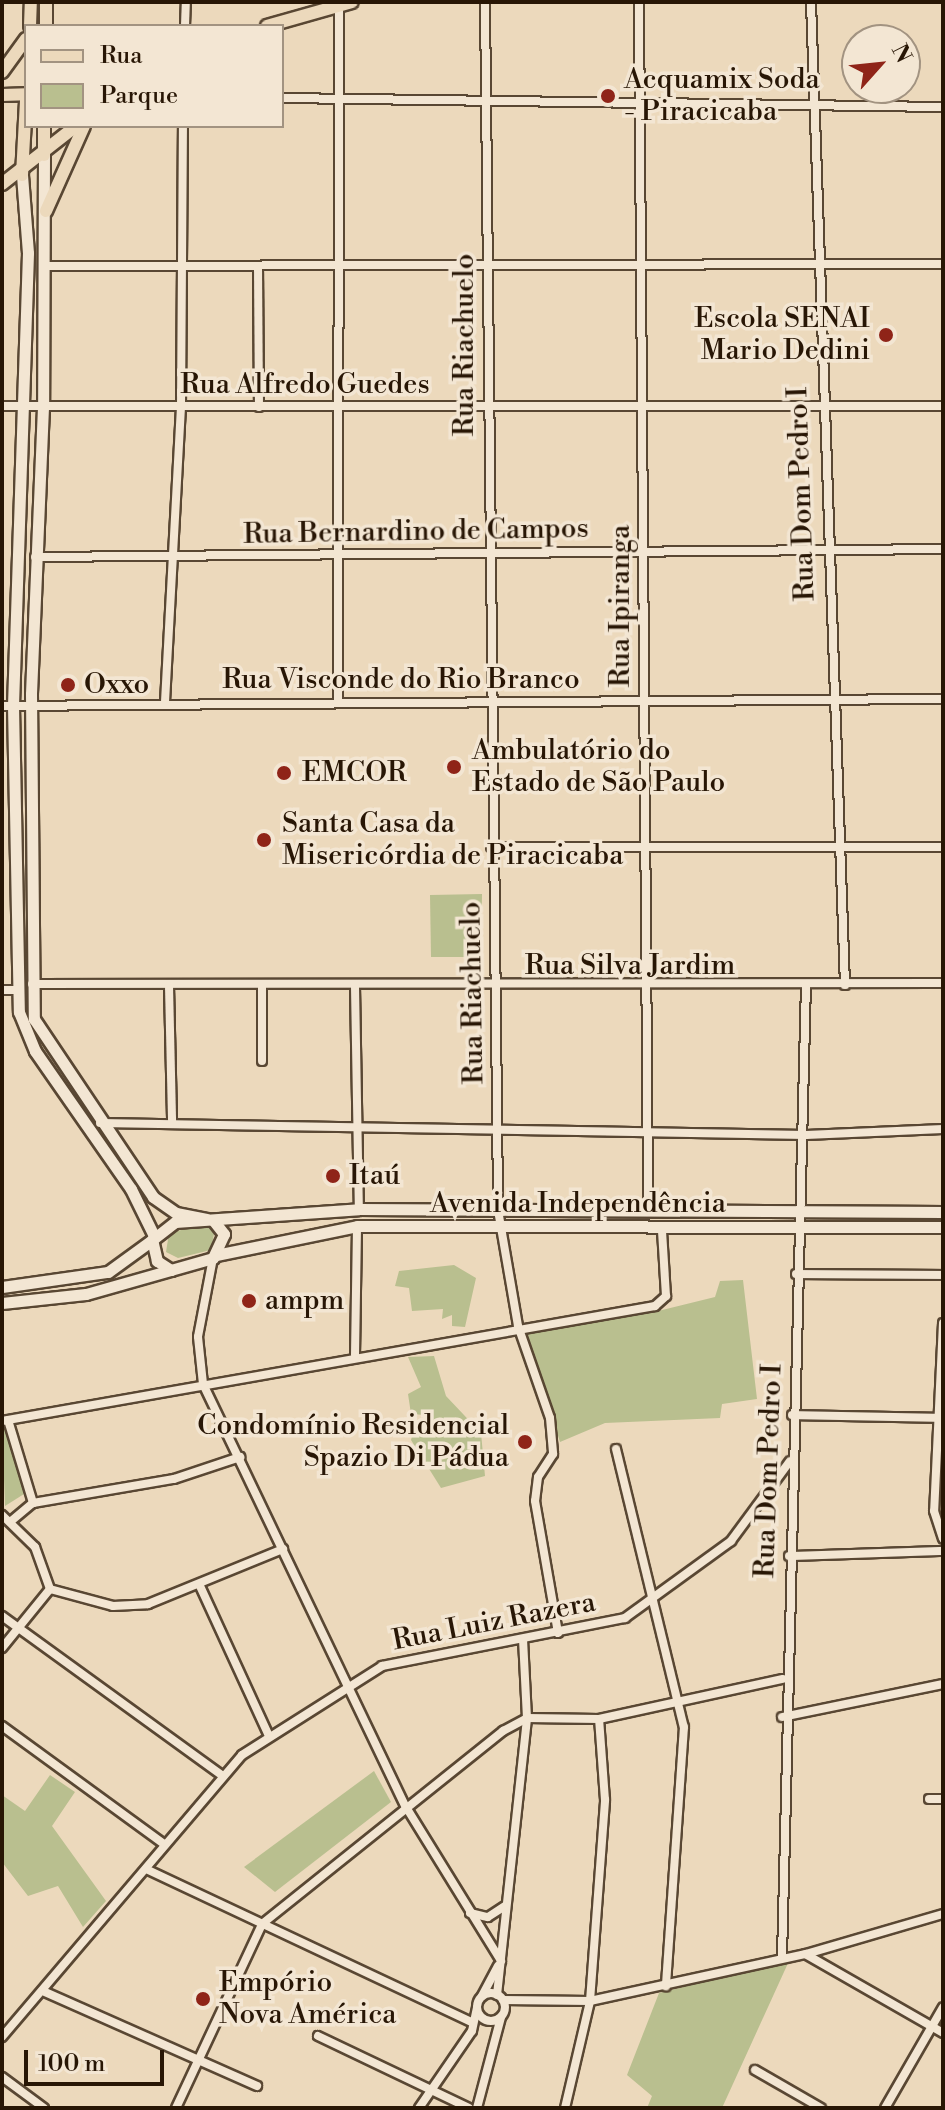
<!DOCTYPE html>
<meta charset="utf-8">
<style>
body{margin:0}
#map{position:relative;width:945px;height:2110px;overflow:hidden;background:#ecd9bc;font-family:"Libre Bodoni",serif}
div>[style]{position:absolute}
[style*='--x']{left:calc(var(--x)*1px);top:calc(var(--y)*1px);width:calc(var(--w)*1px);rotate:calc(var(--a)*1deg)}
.green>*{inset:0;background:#b9bf8f}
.roads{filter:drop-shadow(2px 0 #594733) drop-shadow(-2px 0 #594733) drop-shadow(0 2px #594733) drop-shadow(0 -2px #594733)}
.minor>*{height:8px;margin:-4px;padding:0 4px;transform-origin:4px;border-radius:4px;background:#f3e6d3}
.minor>.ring{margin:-4px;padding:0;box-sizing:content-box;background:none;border:8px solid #f3e6d3;border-radius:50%}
.secondary>*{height:11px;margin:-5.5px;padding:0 5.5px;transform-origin:5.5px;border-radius:5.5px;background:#f3e6d3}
.primary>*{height:12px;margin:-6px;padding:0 6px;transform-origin:6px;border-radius:6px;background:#ecd9bc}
.dots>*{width:22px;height:22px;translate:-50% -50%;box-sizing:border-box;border:4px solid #f3e6d3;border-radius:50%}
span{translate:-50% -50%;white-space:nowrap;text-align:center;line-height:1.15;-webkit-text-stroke:7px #f3e6d3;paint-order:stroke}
.poi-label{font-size:28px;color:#281605}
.left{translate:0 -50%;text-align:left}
.right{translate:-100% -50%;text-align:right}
.street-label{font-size:28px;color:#281605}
.frame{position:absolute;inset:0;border:4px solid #281605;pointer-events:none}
.legend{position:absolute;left:24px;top:24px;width:260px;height:104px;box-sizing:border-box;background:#f3e6d3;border:2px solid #a29381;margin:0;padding:10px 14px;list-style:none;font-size:24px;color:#281605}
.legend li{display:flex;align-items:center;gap:16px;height:40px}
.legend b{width:40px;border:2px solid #a29381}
.north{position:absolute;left:841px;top:24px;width:80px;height:80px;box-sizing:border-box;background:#f3e6d3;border:2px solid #a29381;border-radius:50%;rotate:63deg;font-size:22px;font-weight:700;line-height:32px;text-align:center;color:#281605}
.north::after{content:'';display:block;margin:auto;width:28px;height:36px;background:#8f2418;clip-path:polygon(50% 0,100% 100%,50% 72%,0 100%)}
.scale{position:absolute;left:24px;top:2050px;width:140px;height:36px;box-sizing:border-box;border:4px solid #281605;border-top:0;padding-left:10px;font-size:24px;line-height:28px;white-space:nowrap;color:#281605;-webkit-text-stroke:6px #f3e6d3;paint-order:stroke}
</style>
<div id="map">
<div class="green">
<i style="clip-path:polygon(482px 894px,481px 957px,431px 957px,430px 895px)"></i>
<i style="clip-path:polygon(206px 1224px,214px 1234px,211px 1250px,178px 1258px,166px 1252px,169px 1233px)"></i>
<i style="clip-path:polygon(454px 1265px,476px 1278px,465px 1327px,452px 1326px,452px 1315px,442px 1319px,443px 1309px,412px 1311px,409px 1288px,395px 1286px,399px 1271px)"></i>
<i style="clip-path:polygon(743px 1280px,757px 1399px,722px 1404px,720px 1418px,605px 1423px,560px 1442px,524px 1329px,650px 1313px,715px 1297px,720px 1281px)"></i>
<i style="clip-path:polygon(434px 1356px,446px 1396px,481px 1433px,485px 1476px,441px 1488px,411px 1440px,415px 1425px,429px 1424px,425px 1415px,411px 1414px,408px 1394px,421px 1387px,408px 1357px)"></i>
<i style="clip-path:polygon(5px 1423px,24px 1494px,5px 1506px,2px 1424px)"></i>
<i style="clip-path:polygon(374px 1771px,391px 1802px,275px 1892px,244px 1867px)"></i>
<i style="clip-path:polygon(50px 1775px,75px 1792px,52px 1826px,106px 1901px,83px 1927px,58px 1886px,28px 1896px,2px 1862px,2px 1795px,25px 1811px)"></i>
<i style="clip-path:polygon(789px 1961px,722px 2108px,647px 2108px,652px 2096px,627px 2075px,659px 1993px)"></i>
</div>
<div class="roads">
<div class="minor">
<i style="--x:485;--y:2;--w:1208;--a:89.38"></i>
<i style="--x:498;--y:1210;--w:118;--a:80.2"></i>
<i style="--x:518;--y:1326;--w:97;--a:70.8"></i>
<i style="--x:550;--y:1418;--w:36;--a:85"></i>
<i style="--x:553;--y:1454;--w:27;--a:123"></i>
<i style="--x:538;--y:1477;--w:24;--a:97"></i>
<i style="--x:535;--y:1501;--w:134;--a:80.1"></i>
<i style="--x:639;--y:2;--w:1208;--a:89.57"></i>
<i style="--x:811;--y:2;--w:984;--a:88.02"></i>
<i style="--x:185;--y:26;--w:24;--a:-88"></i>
<i style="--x:282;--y:98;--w:661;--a:0.78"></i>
<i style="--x:45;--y:266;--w:898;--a:-0.13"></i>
<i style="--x:258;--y:266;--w:141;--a:89.6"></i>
<i style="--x:2;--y:406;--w:941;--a:0"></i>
<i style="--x:35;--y:557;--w:908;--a:-0.5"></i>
<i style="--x:338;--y:700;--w:698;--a:-89.92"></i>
<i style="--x:165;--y:702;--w:296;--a:-86.9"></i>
<i style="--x:181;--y:406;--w:280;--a:-89.6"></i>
<i style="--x:2;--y:706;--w:941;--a:-0.43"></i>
<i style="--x:491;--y:847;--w:452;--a:0"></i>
<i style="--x:32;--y:984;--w:911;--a:-0.06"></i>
<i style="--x:262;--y:984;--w:77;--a:90"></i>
<i style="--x:169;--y:986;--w:136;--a:88.7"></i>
<i style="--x:355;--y:987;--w:222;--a:89"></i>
<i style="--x:2;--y:990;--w:15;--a:0"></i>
<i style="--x:100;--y:1123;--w:706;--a:0.97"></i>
<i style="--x:806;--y:1135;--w:137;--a:-2.5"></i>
<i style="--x:213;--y:1258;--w:80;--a:100.8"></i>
<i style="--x:198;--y:1337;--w:47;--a:83.9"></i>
<i style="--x:203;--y:1384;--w:469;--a:64.4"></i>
<i style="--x:406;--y:1807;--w:181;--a:58.3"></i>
<i style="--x:796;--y:1274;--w:147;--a:0.4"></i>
<i style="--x:943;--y:1323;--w:188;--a:92.7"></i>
<i style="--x:934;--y:1511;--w:29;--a:72"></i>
<i style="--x:355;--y:1355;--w:129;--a:-89.1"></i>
<i style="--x:792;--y:1415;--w:151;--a:1.1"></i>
<i style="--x:8;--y:1420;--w:87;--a:73.2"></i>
<i style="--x:2;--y:1421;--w:663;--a:-9.99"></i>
<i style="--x:655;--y:1306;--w:15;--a:-42"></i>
<i style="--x:666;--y:1296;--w:66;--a:-93.5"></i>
<i style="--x:616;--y:1449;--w:286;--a:76.3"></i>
<i style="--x:684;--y:1727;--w:260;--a:94"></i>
<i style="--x:2;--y:1515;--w:46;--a:44.1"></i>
<i style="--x:35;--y:1547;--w:45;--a:70.3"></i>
<i style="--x:10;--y:1522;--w:30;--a:-40"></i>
<i style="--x:33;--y:1503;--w:143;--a:-9.7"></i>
<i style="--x:174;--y:1479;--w:70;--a:-18.4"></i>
<i style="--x:789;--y:1556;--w:154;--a:-1.9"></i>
<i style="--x:200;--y:1586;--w:165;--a:65.3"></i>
<i style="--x:50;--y:1589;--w:65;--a:15.1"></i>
<i style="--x:113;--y:1606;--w:35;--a:-3"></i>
<i style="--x:148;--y:1604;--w:146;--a:-22.2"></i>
<i style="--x:2;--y:1616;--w:271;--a:35.9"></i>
<i style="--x:2;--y:1648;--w:76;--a:-50.9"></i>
<i style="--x:782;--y:1717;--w:164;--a:-11.6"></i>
<i style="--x:2;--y:1726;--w:200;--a:36.1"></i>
<i style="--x:929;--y:1799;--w:14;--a:0"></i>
<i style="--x:146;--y:1869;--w:361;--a:25.2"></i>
<i style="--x:470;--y:1913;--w:18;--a:13"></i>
<i style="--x:488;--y:1917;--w:20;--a:-33"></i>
<i style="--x:807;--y:1955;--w:157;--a:29.8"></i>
<i style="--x:782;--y:1958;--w:972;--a:-88.59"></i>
<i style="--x:45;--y:1992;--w:232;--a:23.9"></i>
<i class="ring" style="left:477px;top:1993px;width:20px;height:20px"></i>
<i style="--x:497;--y:1995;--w:279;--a:-83.8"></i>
<i style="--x:527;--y:1718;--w:79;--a:-92.9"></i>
<i style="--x:482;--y:1996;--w:34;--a:-62"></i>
<i style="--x:503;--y:2000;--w:87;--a:0.7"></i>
<i style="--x:590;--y:2001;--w:221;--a:-12.3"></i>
<i style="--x:806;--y:1954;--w:143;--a:-16.3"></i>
<i style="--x:318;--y:2036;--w:167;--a:25.5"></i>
<i style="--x:2;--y:2037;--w:370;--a:-49.6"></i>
<i style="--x:242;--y:1755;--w:166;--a:-32.4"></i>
<i style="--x:382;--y:1666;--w:248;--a:-11.2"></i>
<i style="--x:625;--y:1618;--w:131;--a:-36"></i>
<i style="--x:731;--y:1541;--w:99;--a:-53.6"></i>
<i style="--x:755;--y:2070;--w:76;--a:29.9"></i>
<i style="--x:2;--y:2077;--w:52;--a:36.4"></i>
<i style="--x:176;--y:2108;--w:203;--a:-64.9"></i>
<i style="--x:262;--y:1924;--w:309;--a:-38.7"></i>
<i style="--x:503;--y:1731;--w:27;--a:-28"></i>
<i style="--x:527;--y:1718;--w:72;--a:0.8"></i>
<i style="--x:599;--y:1719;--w:188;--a:-12.3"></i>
<i style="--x:419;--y:2108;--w:93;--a:-55.5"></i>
<i style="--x:472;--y:2031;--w:24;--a:-78"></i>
<i style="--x:477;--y:2108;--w:94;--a:-75.2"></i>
<i style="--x:565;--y:2108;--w:110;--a:-76.8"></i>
<i style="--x:590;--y:2001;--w:202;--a:-85.7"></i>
<i style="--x:605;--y:1800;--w:81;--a:-94.2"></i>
<i style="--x:885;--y:2108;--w:116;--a:-60.1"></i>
</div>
<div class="secondary">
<i style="--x:44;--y:155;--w:252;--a:90.2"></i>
<i style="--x:43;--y:407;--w:287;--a:92.4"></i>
<i style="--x:31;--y:694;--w:325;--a:89.5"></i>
<i style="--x:34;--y:1019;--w:214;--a:56.2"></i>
<i style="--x:153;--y:1197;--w:28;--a:35"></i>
<i style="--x:176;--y:1213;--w:31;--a:11"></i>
<i style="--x:22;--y:175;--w:78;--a:85.6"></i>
<i style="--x:28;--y:253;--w:453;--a:91.9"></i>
<i style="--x:13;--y:706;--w:306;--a:88.9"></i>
<i style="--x:19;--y:1012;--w:42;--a:67.7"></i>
<i style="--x:35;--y:1051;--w:168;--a:55.2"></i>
<i style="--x:131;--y:1189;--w:52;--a:63.9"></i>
<i style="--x:213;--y:1220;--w:18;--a:52"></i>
<i style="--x:224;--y:1234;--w:26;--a:115"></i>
<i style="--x:213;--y:1258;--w:44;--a:164.1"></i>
<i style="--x:171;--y:1270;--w:17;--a:-147"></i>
<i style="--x:157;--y:1261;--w:22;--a:-103"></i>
<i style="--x:152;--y:1240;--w:29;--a:-38"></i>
<i style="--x:175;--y:1222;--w:184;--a:-4"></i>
<i style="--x:359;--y:1209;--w:584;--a:0.29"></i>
<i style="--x:216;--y:1255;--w:144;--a:-11.6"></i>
<i style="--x:357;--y:1226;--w:586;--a:0.1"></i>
<i style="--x:2;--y:1287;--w:107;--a:-8.1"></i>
<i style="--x:108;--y:1272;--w:54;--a:-36"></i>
<i style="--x:2;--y:1303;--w:84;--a:-6.1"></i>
<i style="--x:86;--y:1294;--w:88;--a:-15.8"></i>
</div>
<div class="primary">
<i style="--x:30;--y:26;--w:24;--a:-88"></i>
<i style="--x:46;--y:26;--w:24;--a:-90"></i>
<i style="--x:267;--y:26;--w:88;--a:-15.8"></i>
<i style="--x:2;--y:72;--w:41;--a:-54"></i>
<i style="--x:2;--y:95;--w:24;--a:-2"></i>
<i style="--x:44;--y:155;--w:29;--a:-90"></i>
<i style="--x:22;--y:175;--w:75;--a:-86.9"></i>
<i style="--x:2;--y:184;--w:94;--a:-38.1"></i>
<i style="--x:46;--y:211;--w:93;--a:-65.9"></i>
</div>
</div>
<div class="dots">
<i style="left:608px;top:96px;background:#8f2418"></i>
<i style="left:886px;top:335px;background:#8f2418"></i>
<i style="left:68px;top:685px;background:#8f2418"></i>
<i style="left:454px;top:767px;background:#8f2418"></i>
<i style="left:284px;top:773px;background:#8f2418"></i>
<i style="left:264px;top:840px;background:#8f2418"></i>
<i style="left:333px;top:1176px;background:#8f2418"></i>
<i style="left:249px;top:1301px;background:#8f2418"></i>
<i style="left:525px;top:1442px;background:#8f2418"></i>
<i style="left:203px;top:1999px;background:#8f2418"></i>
</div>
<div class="poi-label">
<span class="left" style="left:624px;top:96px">Acquamix Soda<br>- Piracicaba</span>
<span class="right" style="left:870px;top:335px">Escola SENAI<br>Mario Dedini</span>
<span class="left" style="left:84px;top:685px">Oxxo</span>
<span class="left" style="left:472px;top:767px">Ambulatório do<br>Estado de São Paulo</span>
<span class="left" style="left:302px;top:773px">EMCOR</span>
<span class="left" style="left:282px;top:840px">Santa Casa da<br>Misericórdia de Piracicaba</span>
<span class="left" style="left:349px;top:1176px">Itaú</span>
<span class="left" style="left:265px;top:1301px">ampm</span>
<span class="right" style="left:509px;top:1442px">Condomínio Residencial<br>Spazio Di Pádua</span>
<span class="left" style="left:219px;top:1999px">Empório<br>Nova América</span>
</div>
<div class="street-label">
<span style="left:465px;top:345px;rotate:-90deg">Rua Riachuelo</span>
<span style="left:305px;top:385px">Rua Alfredo Guedes</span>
<span style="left:802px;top:494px;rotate:-92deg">Rua Dom Pedro I</span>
<span style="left:416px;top:532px;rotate:-1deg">Rua Bernardino de Campos</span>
<span style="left:621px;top:606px;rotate:-90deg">Rua Ipiranga</span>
<span style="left:401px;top:680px">Rua Visconde do Rio Branco</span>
<span style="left:630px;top:966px">Rua Silva Jardim</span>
<span style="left:473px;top:993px;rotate:-91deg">Rua Riachuelo</span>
<span style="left:578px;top:1204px">Avenida Independência</span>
<span style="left:769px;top:1471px;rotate:-88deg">Rua Dom Pedro I</span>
<span style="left:494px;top:1622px;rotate:-11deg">Rua Luiz Razera</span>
</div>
<div class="frame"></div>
<ul class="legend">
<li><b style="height:10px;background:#ecd9bc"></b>Rua</li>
<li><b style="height:22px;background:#b9bf8f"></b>Parque</li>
</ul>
<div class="north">N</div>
<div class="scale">100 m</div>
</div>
